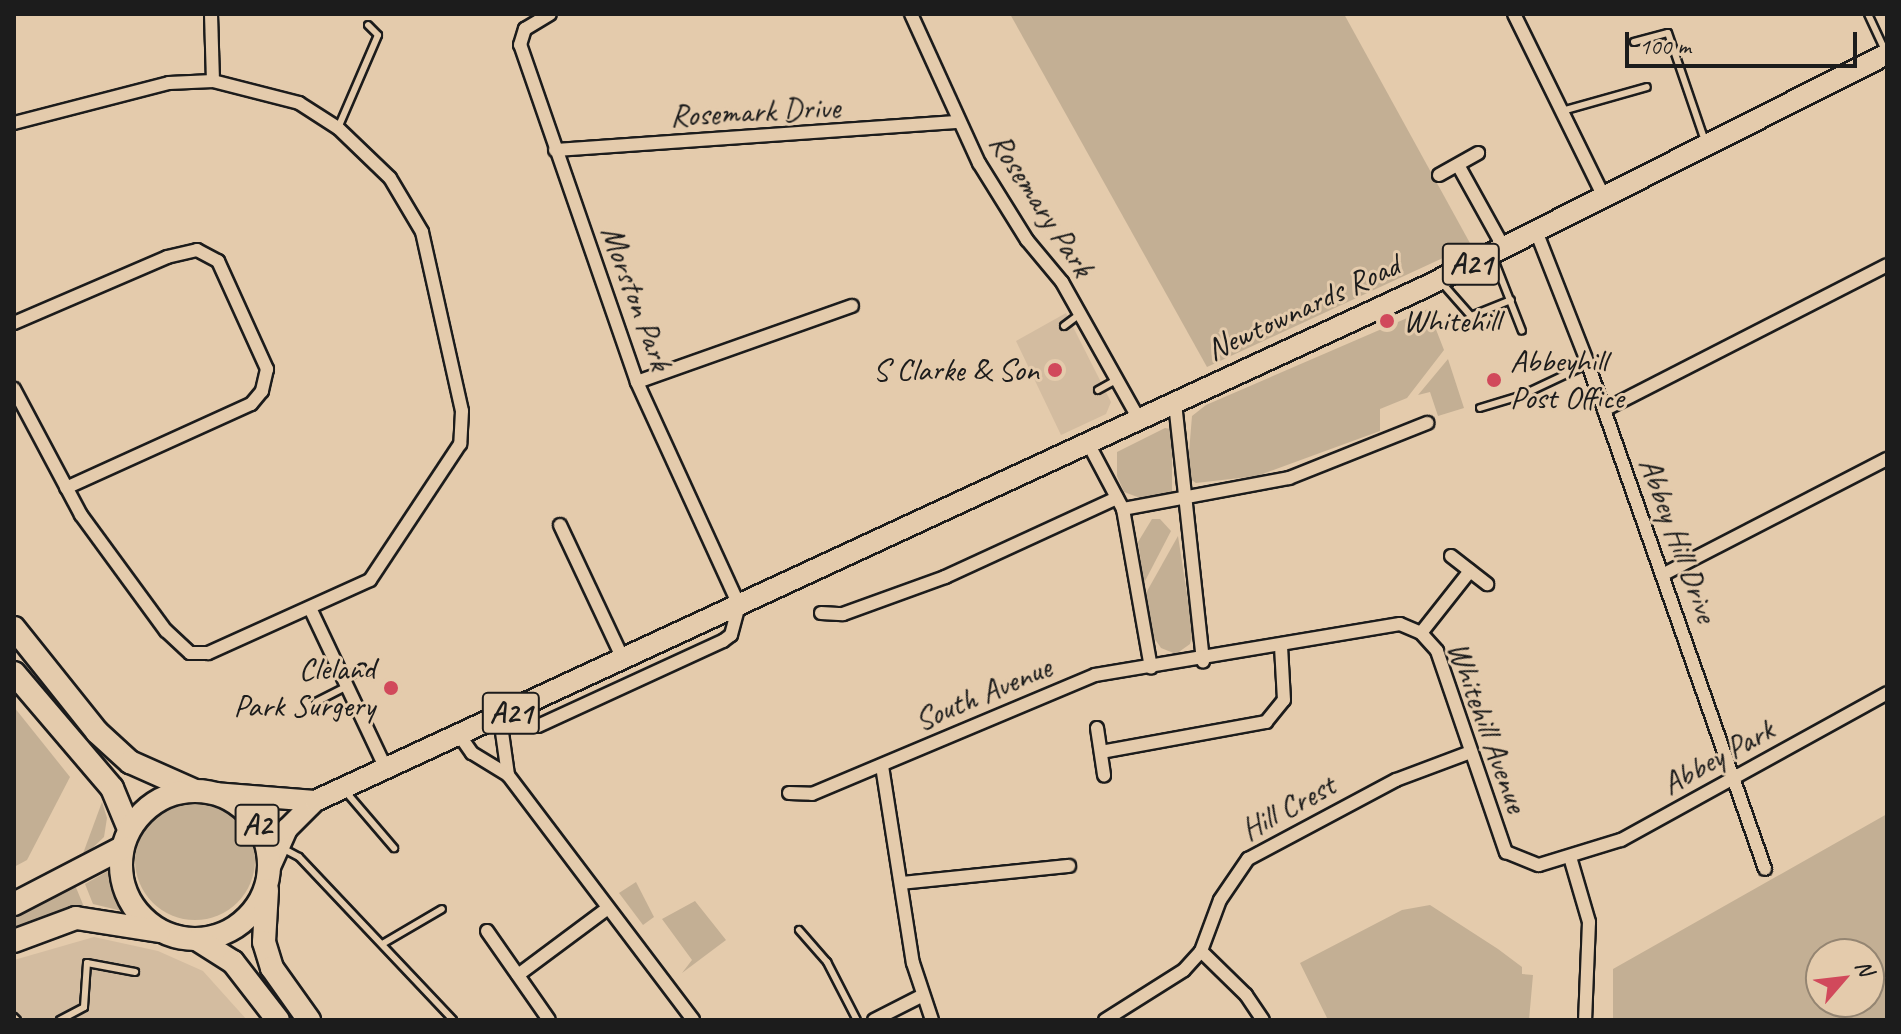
<!DOCTYPE html>
<style>
body{margin:0}
#map{position:relative;width:1901px;height:1034px;overflow:hidden;background:#e4cbac;font-family:Caveat,sans-serif}
div>[style]{position:absolute}
[style*='--x']{left:calc(var(--x)*1px);top:calc(var(--y)*1px);width:calc(var(--w)*1px);rotate:calc(var(--a)*1deg)}
.built>*{inset:0;background:#d3bca0}
.green>*{inset:0;background:#c3af94}
.round{border-radius:50%}
.roads{filter:drop-shadow(2px 0 #1c1c1c) drop-shadow(-2px 0 #1c1c1c) drop-shadow(0 2px #1c1c1c) drop-shadow(0 -2px #1c1c1c)}
.lane>*{height:6px;margin:-3px;padding:0 3px;transform-origin:3px;border-radius:3px;background:#e4cbac}
.street>*{height:12px;margin:-6px;padding:0 6px;transform-origin:6px;border-radius:6px;background:#e4cbac}
.primary>*{height:20px;margin:-10px;padding:0 10px;transform-origin:10px;border-radius:10px;background:#e4cbac}
.highway>*{height:22px;margin:-11px;padding:0 11px;transform-origin:11px;border-radius:11px;background:#e4cbac}
.highway>.ring{margin:-11px;padding:0;box-sizing:content-box;background:none;border:22px solid #e4cbac;border-radius:50%}
.dots>*{width:22px;height:22px;translate:-50% -50%;box-sizing:border-box;border:4px solid #e4cbac;border-radius:50%}
span{translate:-50% -50%;white-space:nowrap;text-align:center;line-height:1.15;-webkit-text-stroke:6px #e4cbac;paint-order:stroke}
.shield-label span{padding:2px 6px;background:#e4cbac;border:2px solid;border-radius:6px;-webkit-text-stroke-width:0}
.shield-label{font-size:30px;color:#1c1c1c;font-weight:700}
.street-label{font-size:32px;color:#1c1c1c}
.poi-label{font-size:32px;color:#1c1c1c}
.left{translate:0 -50%;text-align:left}
.right{translate:-100% -50%;text-align:right}
.frame{position:absolute;inset:0;border:16px solid #1c1c1c;pointer-events:none}
.north{position:absolute;left:1805px;top:938px;width:80px;height:80px;box-sizing:border-box;background:#e4cbac;border:2px solid #948572;border-radius:50%;rotate:62deg;font-size:22px;font-weight:700;line-height:32px;text-align:center;color:#1c1c1c}
.north::after{content:'';display:block;margin:auto;width:28px;height:36px;background:#d1495b;clip-path:polygon(50% 0,100% 100%,50% 72%,0 100%)}
.scale{position:absolute;left:1625px;top:32px;width:232px;height:36px;box-sizing:border-box;border:4px solid #1c1c1c;border-top:0;padding-left:10px;font-size:24px;line-height:28px;white-space:nowrap;color:#1c1c1c;-webkit-text-stroke:6px #e4cbac;paint-order:stroke}
</style>
<div id="map">
<div class="built">
<i style="clip-path:polygon(1066px 313px,1111px 402px,1106px 414px,1061px 435px,1016px 341px)"></i>
<i style="clip-path:polygon(94px 937px,158px 951px,203px 971px,247px 1020px,14px 1020px,14px 960px)"></i>
</div>
<div class="green">
<i style="clip-path:polygon(1010px 14px,1344px 14px,1471px 245px,1207px 367px)"></i>
<i style="clip-path:polygon(1428px 309px,1444px 350px,1407px 398px,1380px 409px,1380px 431px,1257px 476px,1196px 483px,1187px 477px,1192px 416px,1206px 405px)"></i>
<i style="clip-path:polygon(1448px 359px,1464px 408px,1438px 416px,1430px 392px,1418px 395px)"></i>
<i style="clip-path:polygon(1165px 428px,1171px 429px,1172px 444px,1172px 498px,1140px 498px,1124px 492px,1117px 476px,1117px 452px)"></i>
<i style="clip-path:polygon(1152px 519px,1160px 519px,1171px 531px,1144px 583px,1138px 542px)"></i>
<i style="clip-path:polygon(1178px 536px,1193px 633px,1190px 644px,1176px 654px,1161px 648px,1152px 635px,1146px 593px)"></i>
<i style="clip-path:polygon(14px 707px,70px 777px,27px 860px,14px 867px)"></i>
<i class="round" style="left:135px;top:800px;width:120px;height:120px"></i>
<i style="clip-path:polygon(102px 802px,107px 818px,104px 837px,81px 859px)"></i>
<i style="clip-path:polygon(evenodd,1887px 814px,1887px 1020px,1613px 1020px,1613px 969px,1887px 814px,1821px 954px,1869px 954px,1869px 1002px,1821px 1002px,1821px 954px)"></i>
<i style="clip-path:polygon(108px 871px,112px 892px,122px 911px,93px 904px,85px 884px)"></i>
<i style="clip-path:polygon(636px 882px,654px 917px,643px 925px,619px 893px)"></i>
<i style="clip-path:polygon(75px 885px,84px 907px,14px 930px,14px 913px)"></i>
<i style="clip-path:polygon(695px 901px,726px 940px,682px 973px,692px 960px,662px 919px)"></i>
<i style="clip-path:polygon(1430px 905px,1498px 949px,1522px 967px,1522px 974px,1533px 975px,1529px 1020px,1328px 1020px,1300px 963px,1402px 910px)"></i>
</div>
<div class="roads">
<div class="lane">
<i style="--x:1868;--y:14;--w:40;--a:65"></i>
<i style="--x:1634;--y:42;--w:35;--a:-15"></i>
<i style="--x:1668;--y:33;--w:114;--a:71.1"></i>
<i style="--x:1562;--y:111;--w:88;--a:-15.8"></i>
<i style="--x:338;--y:128;--w:101;--a:-66.7"></i>
<i style="--x:378;--y:35;--w:14;--a:-135"></i>
<i style="--x:1493;--y:257;--w:79;--a:68.6"></i>
<i style="--x:1441;--y:282;--w:45;--a:48.6"></i>
<i style="--x:1471;--y:316;--w:43;--a:-21.8"></i>
<i style="--x:1064;--y:326;--w:20;--a:-37"></i>
<i style="--x:1098;--y:390;--w:21;--a:-29"></i>
<i style="--x:1480;--y:408;--w:42;--a:-16.7"></i>
<i style="--x:1520;--y:396;--w:75;--a:-25.2"></i>
<i style="--x:344;--y:680;--w:22;--a:-34"></i>
<i style="--x:316;--y:702;--w:35;--a:-27"></i>
<i style="--x:346;--y:792;--w:74;--a:49.4"></i>
<i style="--x:282;--y:848;--w:19;--a:28"></i>
<i style="--x:299;--y:857;--w:224;--a:46.6"></i>
<i style="--x:799;--y:930;--w:43;--a:48.8"></i>
<i style="--x:827;--y:962;--w:65;--a:62.7"></i>
<i style="--x:384;--y:943;--w:67;--a:-30.4"></i>
<i style="--x:14;--y:1017;--w:4;--a:45"></i>
<i style="--x:60;--y:1020;--w:27;--a:-28"></i>
<i style="--x:84;--y:1007;--w:44;--a:-86.1"></i>
<i style="--x:87;--y:963;--w:49;--a:10.6"></i>
</div>
<div class="street">
<i style="--x:211;--y:14;--w:67;--a:88.3"></i>
<i style="--x:911;--y:14;--w:164;--a:65.5"></i>
<i style="--x:979;--y:163;--w:91;--a:58.1"></i>
<i style="--x:1027;--y:240;--w:55;--a:50.2"></i>
<i style="--x:1062;--y:282;--w:157;--a:60.7"></i>
<i style="--x:1514;--y:14;--w:204;--a:63.8"></i>
<i style="--x:14;--y:123;--w:160;--a:-14.5"></i>
<i style="--x:169;--y:83;--w:44;--a:-2.6"></i>
<i style="--x:213;--y:81;--w:89;--a:14.3"></i>
<i style="--x:299;--y:103;--w:46;--a:32.7"></i>
<i style="--x:338;--y:128;--w:72;--a:43.9"></i>
<i style="--x:390;--y:178;--w:63;--a:59.3"></i>
<i style="--x:422;--y:232;--w:183;--a:77.4"></i>
<i style="--x:462;--y:411;--w:33;--a:93"></i>
<i style="--x:460;--y:444;--w:163;--a:123.5"></i>
<i style="--x:370;--y:580;--w:178;--a:155.7"></i>
<i style="--x:208;--y:653;--w:18;--a:180"></i>
<i style="--x:190;--y:653;--w:33;--a:-137"></i>
<i style="--x:166;--y:631;--w:144;--a:-126.2"></i>
<i style="--x:81;--y:515;--w:143;--a:-118"></i>
<i style="--x:555;--y:150;--w:403;--a:-4"></i>
<i style="--x:1458;--y:165;--w:95;--a:61"></i>
<i style="--x:1439;--y:175;--w:45;--a:-29.4"></i>
<i style="--x:1536;--y:231;--w:143;--a:68.6"></i>
<i style="--x:1588;--y:364;--w:535;--a:70.68"></i>
<i style="--x:14;--y:323;--w:167;--a:-23.3"></i>
<i style="--x:167;--y:257;--w:31;--a:-13"></i>
<i style="--x:197;--y:250;--w:24;--a:28"></i>
<i style="--x:218;--y:261;--w:119;--a:65.6"></i>
<i style="--x:267;--y:369;--w:23;--a:103"></i>
<i style="--x:262;--y:391;--w:17;--a:130"></i>
<i style="--x:251;--y:404;--w:203;--a:155.6"></i>
<i style="--x:637;--y:382;--w:228;--a:-19.5"></i>
<i style="--x:1175;--y:403;--w:260;--a:83.8"></i>
<i style="--x:1604;--y:410;--w:318;--a:-27.1"></i>
<i style="--x:1088;--y:443;--w:75;--a:62.1"></i>
<i style="--x:1123;--y:509;--w:161;--a:80"></i>
<i style="--x:1123;--y:509;--w:169;--a:-10.6"></i>
<i style="--x:1289;--y:478;--w:149;--a:-21.7"></i>
<i style="--x:560;--y:525;--w:148;--a:64.8"></i>
<i style="--x:1451;--y:556;--w:46;--a:37.9"></i>
<i style="--x:1664;--y:574;--w:251;--a:-27.3"></i>
<i style="--x:310;--y:608;--w:180;--a:64.7"></i>
<i style="--x:821;--y:613;--w:22;--a:3"></i>
<i style="--x:843;--y:614;--w:109;--a:-19.9"></i>
<i style="--x:945;--y:577;--w:189;--a:-24.7"></i>
<i style="--x:1421;--y:633;--w:79;--a:-51.7"></i>
<i style="--x:500;--y:718;--w:58;--a:82"></i>
<i style="--x:538;--y:726;--w:204;--a:-24.7"></i>
<i style="--x:723;--y:641;--w:10;--a:-37"></i>
<i style="--x:731;--y:635;--w:31;--a:-75"></i>
<i style="--x:739;--y:605;--w:245;--a:-114.6"></i>
<i style="--x:637;--y:382;--w:357;--a:-109.1"></i>
<i style="--x:520;--y:45;--w:17;--a:-73"></i>
<i style="--x:525;--y:29;--w:29;--a:-31"></i>
<i style="--x:1097;--y:728;--w:48;--a:81.5"></i>
<i style="--x:460;--y:736;--w:21;--a:55"></i>
<i style="--x:472;--y:753;--w:42;--a:31.4"></i>
<i style="--x:508;--y:775;--w:307;--a:52.9"></i>
<i style="--x:1101;--y:752;--w:168;--a:-10.3"></i>
<i style="--x:1266;--y:722;--w:28;--a:-51"></i>
<i style="--x:1284;--y:700;--w:53;--a:-93.2"></i>
<i style="--x:882;--y:766;--w:199;--a:81.1"></i>
<i style="--x:913;--y:963;--w:60;--a:71.6"></i>
<i style="--x:789;--y:793;--w:23;--a:2"></i>
<i style="--x:812;--y:794;--w:307;--a:-22.8"></i>
<i style="--x:1095;--y:675;--w:309;--a:-9.5"></i>
<i style="--x:1400;--y:624;--w:23;--a:23"></i>
<i style="--x:1421;--y:633;--w:24;--a:48"></i>
<i style="--x:1437;--y:651;--w:213;--a:71.1"></i>
<i style="--x:1506;--y:852;--w:35;--a:22"></i>
<i style="--x:1539;--y:865;--w:86;--a:-17"></i>
<i style="--x:1621;--y:840;--w:304;--a:-28.9"></i>
<i style="--x:1570;--y:857;--w:68;--a:73.7"></i>
<i style="--x:1589;--y:922;--w:98;--a:92.3"></i>
<i style="--x:901;--y:883;--w:169;--a:-5.8"></i>
<i style="--x:487;--y:931;--w:108;--a:55.1"></i>
<i style="--x:1201;--y:951;--w:63;--a:44.4"></i>
<i style="--x:1246;--y:995;--w:30;--a:56"></i>
<i style="--x:518;--y:975;--w:112;--a:-36.7"></i>
<i style="--x:874;--y:1020;--w:55;--a:-27"></i>
<i style="--x:1105;--y:1020;--w:93;--a:-32.3"></i>
<i style="--x:1184;--y:970;--w:25;--a:-48"></i>
<i style="--x:1201;--y:951;--w:54;--a:-69.6"></i>
<i style="--x:1220;--y:900;--w:50;--a:-55.7"></i>
<i style="--x:1248;--y:859;--w:168;--a:-28.1"></i>
<i style="--x:1396;--y:780;--w:80;--a:-20.5"></i>
</div>
<div class="primary">
<i style="--x:214;--y:793;--w:101;--a:4.5"></i>
<i style="--x:270;--y:867;--w:42;--a:-65.9"></i>
<i style="--x:287;--y:829;--w:40;--a:-45"></i>
<i style="--x:315;--y:801;--w:1225;--a:-24.85"></i>
<i style="--x:1427;--y:286;--w:515;--a:-26.76"></i>
</div>
<div class="highway">
<i style="--x:14;--y:628;--w:133;--a:51.4"></i>
<i style="--x:97;--y:732;--w:45;--a:42.3"></i>
<i style="--x:130;--y:762;--w:69;--a:24"></i>
<i style="--x:14;--y:673;--w:151;--a:49.6"></i>
<i style="--x:112;--y:788;--w:44;--a:67.5"></i>
<i class="ring" style="left:121px;top:791px;width:126px;height:126px"></i>
<i style="--x:267;--y:890;--w:52;--a:93.3"></i>
<i style="--x:264;--y:942;--w:27;--a:73"></i>
<i style="--x:272;--y:968;--w:64;--a:54.6"></i>
<i style="--x:14;--y:904;--w:122;--a:-27.4"></i>
<i style="--x:198;--y:940;--w:41;--a:32.2"></i>
<i style="--x:233;--y:962;--w:73;--a:52.2"></i>
<i style="--x:14;--y:941;--w:66;--a:-20.4"></i>
<i style="--x:76;--y:918;--w:84;--a:8.9"></i>
</div>
</div>
<div class="dots">
<i style="left:1387px;top:321px;background:#d1495b"></i>
<i style="left:1055px;top:370px;background:#d1495b"></i>
<i style="left:1494px;top:380px;background:#d1495b"></i>
<i style="left:391px;top:688px;background:#d1495b"></i>
</div>
<div class="shield-label">
<span style="left:1471px;top:264px">A21</span>
<span style="left:511px;top:713px">A21</span>
<span style="left:257px;top:825px">A2</span>
</div>
<div class="street-label">
<span style="left:755px;top:112px;rotate:-3deg">Rosemark Drive</span>
<span style="left:1041px;top:205px;rotate:57deg">Rosemary Park</span>
<span style="left:636px;top:298px;rotate:70deg">Morston Park</span>
<span style="left:1303px;top:308px;rotate:-25deg">Newtownards Road</span>
<span style="left:1678px;top:540px;rotate:70deg">Abbey Hill Drive</span>
<span style="left:983px;top:694px;rotate:-23deg">South Avenue</span>
<span style="left:1487px;top:727px;rotate:70deg">Whitehill Avenue</span>
<span style="left:1718px;top:757px;rotate:-29deg">Abbey Park</span>
<span style="left:1288px;top:808px;rotate:-29deg">Hill Crest</span>
</div>
<div class="poi-label">
<span class="left" style="left:1403px;top:321px">Whitehill</span>
<span class="left" style="left:1510px;top:380px">Abbeyhill<br>Post Office</span>
<span class="right" style="left:1039px;top:370px">S Clarke &amp; Son</span>
<span class="right" style="left:375px;top:688px">Cleland<br>Park Surgery</span>
</div>
<div class="frame"></div>
<div class="north">N</div>
<div class="scale">100 m</div>
</div>
